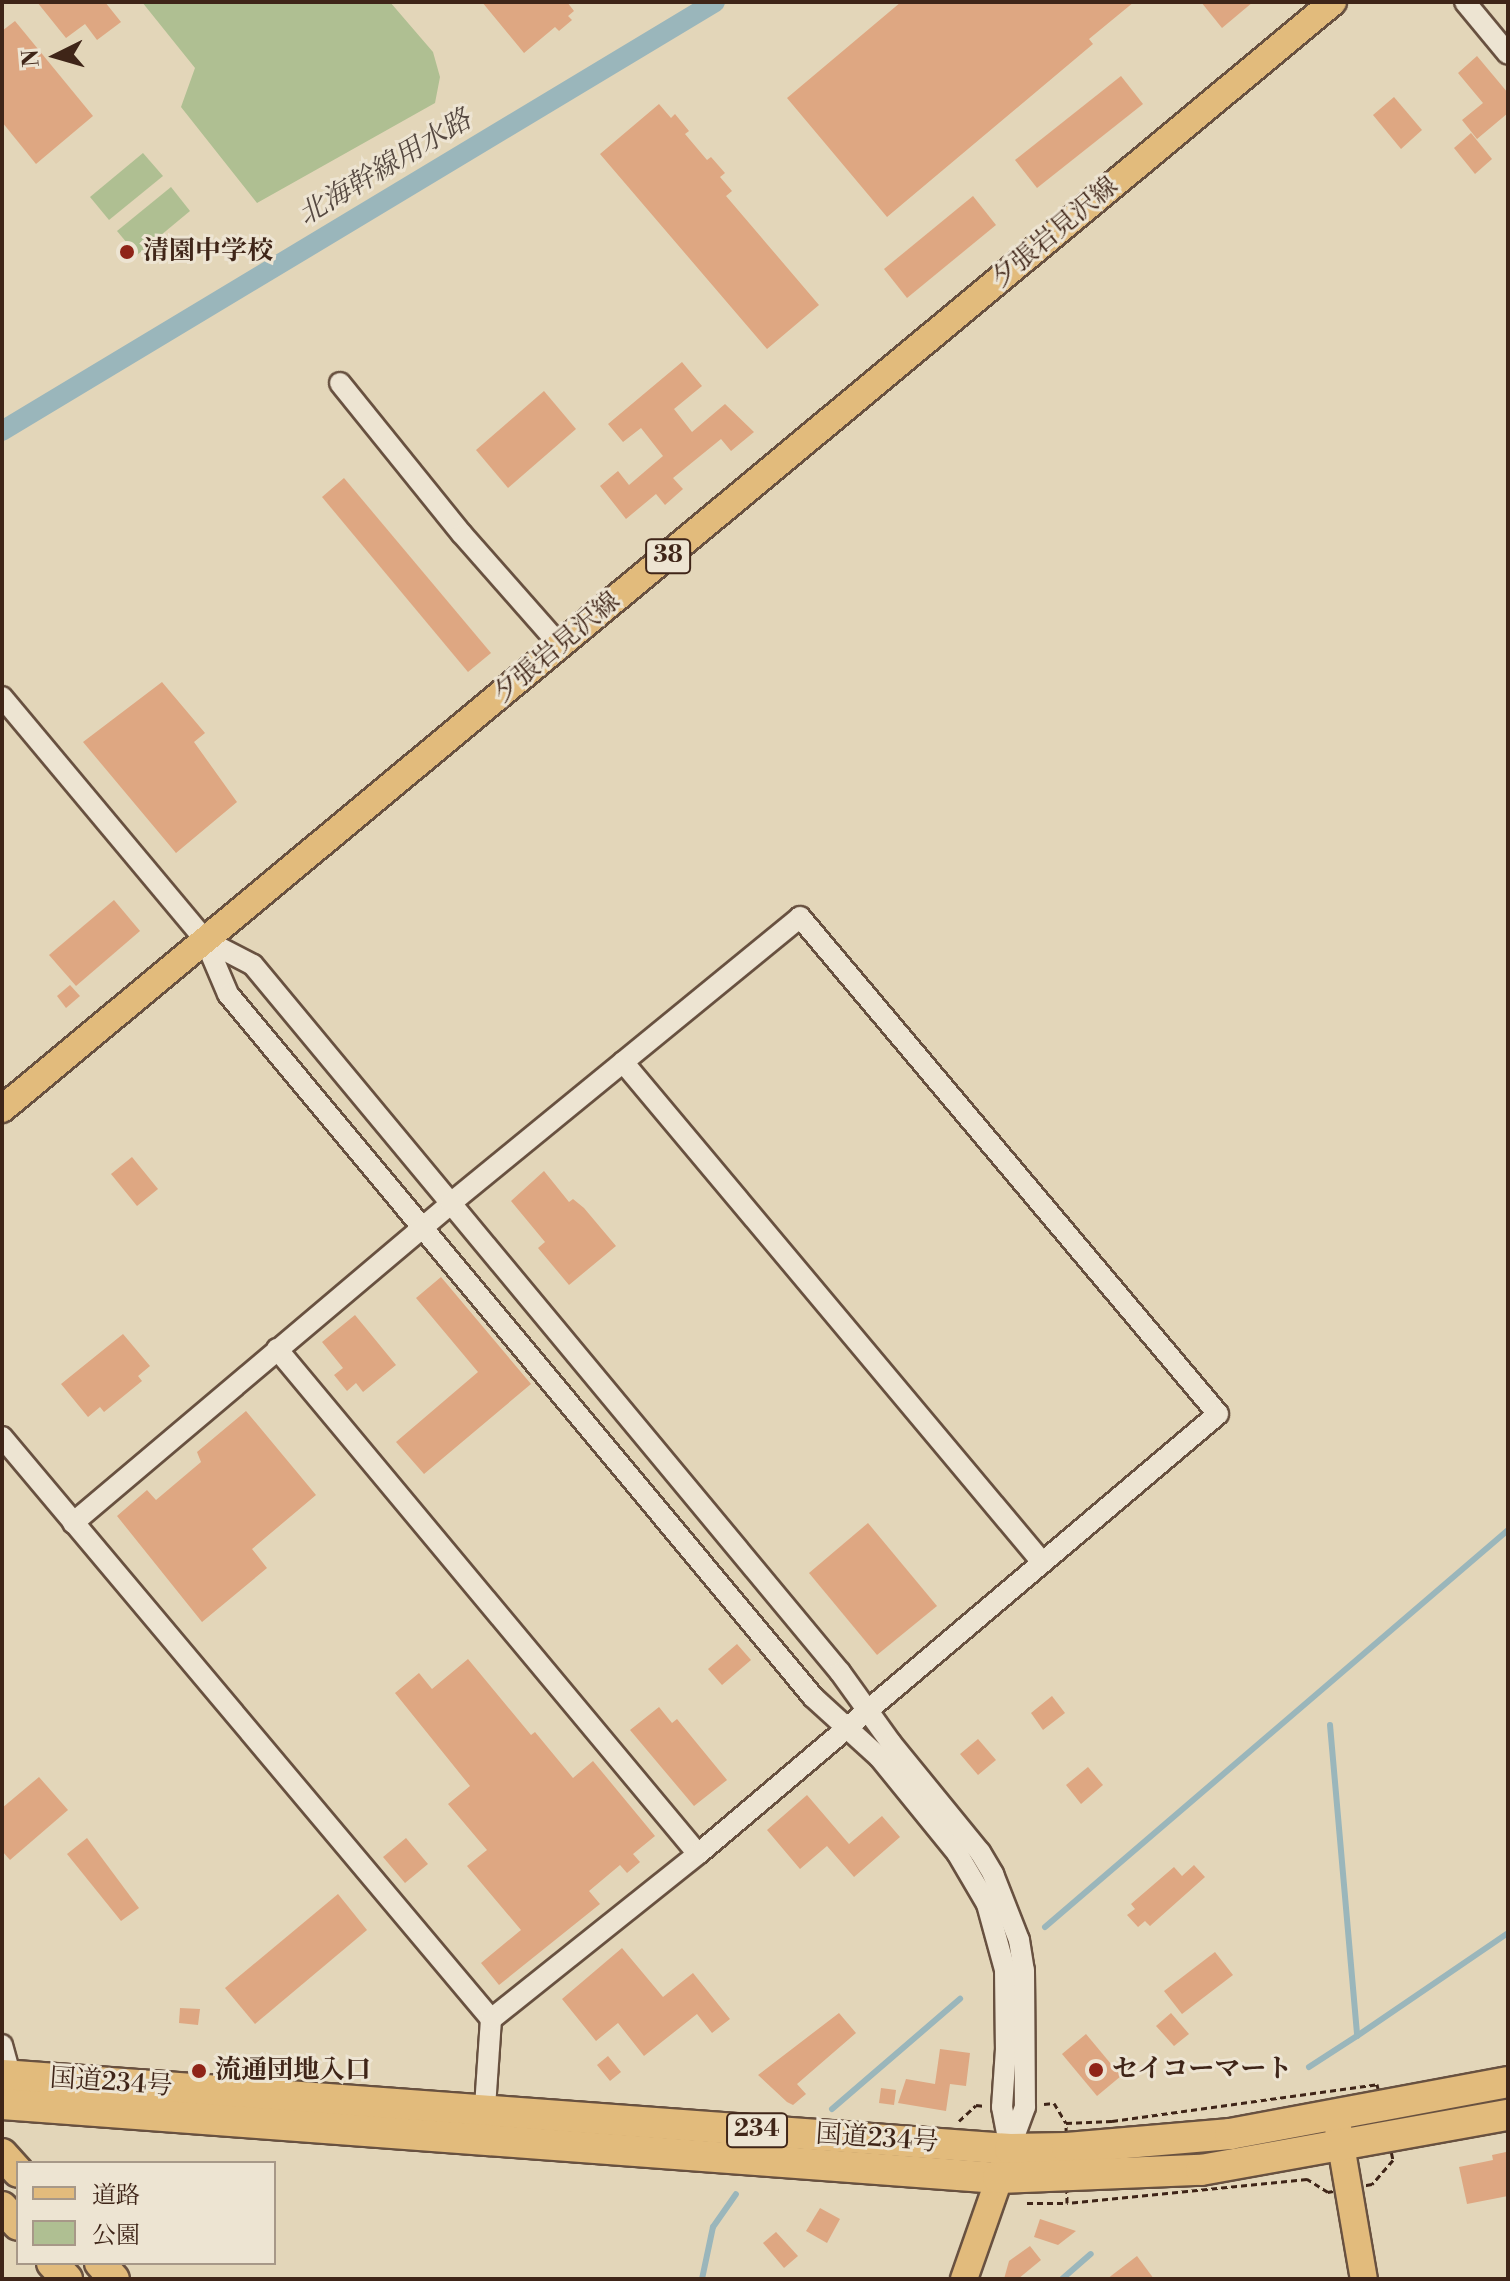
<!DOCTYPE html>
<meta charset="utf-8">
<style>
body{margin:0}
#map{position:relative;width:1510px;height:2281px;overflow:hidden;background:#e3d6b9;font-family:"Libre Bodoni","Noto Serif JP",serif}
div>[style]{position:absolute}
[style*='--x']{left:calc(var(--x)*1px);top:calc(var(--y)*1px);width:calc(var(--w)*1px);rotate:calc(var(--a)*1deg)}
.green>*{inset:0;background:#afbf92}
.stream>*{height:6px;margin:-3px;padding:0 3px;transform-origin:3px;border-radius:3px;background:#9ab6bb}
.canal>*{height:20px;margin:-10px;padding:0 10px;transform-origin:10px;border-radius:10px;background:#9ab6bb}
.building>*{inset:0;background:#dea782}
.path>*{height:3px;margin-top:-1.5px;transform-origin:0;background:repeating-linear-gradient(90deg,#3f2518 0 6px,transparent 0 10px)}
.roads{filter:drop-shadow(2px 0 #685140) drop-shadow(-2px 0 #685140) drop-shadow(0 2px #685140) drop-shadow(0 -2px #685140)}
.minor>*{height:20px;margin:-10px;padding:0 10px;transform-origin:10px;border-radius:10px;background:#ede4d2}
.major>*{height:26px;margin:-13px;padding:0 13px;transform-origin:13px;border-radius:13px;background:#e2bb7c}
.highway>*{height:30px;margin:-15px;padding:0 15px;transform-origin:15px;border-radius:15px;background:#e2bb7c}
.dots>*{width:22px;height:22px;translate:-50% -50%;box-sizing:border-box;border:4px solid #ede4d2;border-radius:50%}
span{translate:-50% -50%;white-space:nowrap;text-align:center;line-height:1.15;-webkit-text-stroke:6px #ede4d2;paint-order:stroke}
.shield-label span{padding:2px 6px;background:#ede4d2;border:2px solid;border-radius:6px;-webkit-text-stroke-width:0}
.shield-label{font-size:24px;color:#3f2518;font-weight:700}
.street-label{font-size:26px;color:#3f2518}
.poi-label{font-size:26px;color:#3f2518;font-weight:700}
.left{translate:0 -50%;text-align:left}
.water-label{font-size:28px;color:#564941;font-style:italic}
.frame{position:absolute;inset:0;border:4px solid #3f2518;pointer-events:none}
.legend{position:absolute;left:16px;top:2161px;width:260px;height:104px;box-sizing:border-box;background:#ede4d2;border:2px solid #a79888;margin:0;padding:10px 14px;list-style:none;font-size:24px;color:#3f2518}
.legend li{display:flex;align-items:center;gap:16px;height:40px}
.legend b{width:40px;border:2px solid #a79888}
.north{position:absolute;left:16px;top:16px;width:80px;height:80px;-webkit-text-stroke:6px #ede4d2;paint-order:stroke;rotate:265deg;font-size:22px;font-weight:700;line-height:32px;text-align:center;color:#3f2518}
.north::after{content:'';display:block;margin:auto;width:28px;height:36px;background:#3f2518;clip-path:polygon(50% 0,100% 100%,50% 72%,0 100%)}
</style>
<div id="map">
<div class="green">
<i style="clip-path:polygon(142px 2px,390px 2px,433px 52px,440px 77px,435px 103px,257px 203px,181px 107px,195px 68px)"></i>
<i style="clip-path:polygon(143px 153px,163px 176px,109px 220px,90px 197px)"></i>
<i style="clip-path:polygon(171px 187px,190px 211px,137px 255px,117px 231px)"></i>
</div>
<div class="stream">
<i style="--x:1330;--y:1725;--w:312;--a:85"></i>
<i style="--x:1357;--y:2036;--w:183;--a:-34.3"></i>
<i style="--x:1045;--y:1927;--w:610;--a:-40.61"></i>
<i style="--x:1309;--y:2067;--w:57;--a:-32.9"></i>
<i style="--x:832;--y:2109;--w:169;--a:-40.7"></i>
<i style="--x:702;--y:2279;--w:53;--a:-78.1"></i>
<i style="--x:713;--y:2227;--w:40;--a:-55.1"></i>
<i style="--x:1062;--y:2279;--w:38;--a:-41"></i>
</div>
<div class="canal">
<i style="--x:2;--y:431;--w:832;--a:-31.03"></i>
</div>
<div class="building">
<i style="clip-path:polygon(37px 2px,105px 2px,121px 22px,97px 40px,85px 24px,66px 38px)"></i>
<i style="clip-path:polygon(482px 2px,567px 2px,574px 11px,568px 16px,572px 20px,559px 31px,555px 27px,524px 53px)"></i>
<i style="clip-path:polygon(901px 2px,1134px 2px,1089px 39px,1093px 44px,887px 217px,787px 98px)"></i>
<i style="clip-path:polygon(1201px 2px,1253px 2px,1222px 28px)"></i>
<i style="clip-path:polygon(15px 21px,93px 116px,36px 164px,2px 122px,2px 31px)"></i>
<i style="clip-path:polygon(1477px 56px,1508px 93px,1508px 113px,1477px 139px,1462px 120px,1483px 103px,1458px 73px)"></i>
<i style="clip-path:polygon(1121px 76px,1143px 104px,1037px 188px,1015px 160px)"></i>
<i style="clip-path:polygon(1394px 97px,1422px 130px,1401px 149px,1373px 115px)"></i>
<i style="clip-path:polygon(659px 104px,671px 118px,675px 114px,689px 131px,685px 134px,707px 160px,711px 157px,725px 173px,720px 177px,732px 191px,726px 196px,819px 305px,767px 349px,600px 154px)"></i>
<i style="clip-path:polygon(1471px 133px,1492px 159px,1475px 174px,1454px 148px)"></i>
<i style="clip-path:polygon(973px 196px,996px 225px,907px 298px,884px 269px)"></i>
<i style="clip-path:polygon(682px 362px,702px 386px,674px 409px,692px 432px,725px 404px,754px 432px,731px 451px,721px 439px,673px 478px,683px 489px,665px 505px,656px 494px,626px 519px,600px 486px,618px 471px,629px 485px,663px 456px,641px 428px,623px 442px,608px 424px)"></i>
<i style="clip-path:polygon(544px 391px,576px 429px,508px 488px,476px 450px)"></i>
<i style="clip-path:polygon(344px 478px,491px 653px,468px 672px,322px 497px)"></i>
<i style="clip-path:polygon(162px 682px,205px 733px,194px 742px,237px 802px,176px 853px,83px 742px)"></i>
<i style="clip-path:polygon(114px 900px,140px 931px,76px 986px,49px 955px)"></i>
<i style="clip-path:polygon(70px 985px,80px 996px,66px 1008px,57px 996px)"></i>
<i style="clip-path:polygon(132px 1157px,158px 1189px,137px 1206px,111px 1174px)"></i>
<i style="clip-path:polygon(544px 1171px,569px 1202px,573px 1199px,584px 1208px,616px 1246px,569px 1285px,538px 1248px,545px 1242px,511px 1201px)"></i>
<i style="clip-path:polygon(441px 1277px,531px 1384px,424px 1474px,396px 1442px,478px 1372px,416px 1298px)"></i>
<i style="clip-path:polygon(355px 1315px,396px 1365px,363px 1392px,356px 1383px,347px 1391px,334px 1375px,343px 1368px,322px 1342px)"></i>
<i style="clip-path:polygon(123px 1334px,150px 1366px,138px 1376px,142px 1381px,104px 1412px,100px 1407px,88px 1417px,61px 1384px)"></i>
<i style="clip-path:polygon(246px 1411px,316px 1495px,252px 1549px,267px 1568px,202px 1622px,117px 1516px,147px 1490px,156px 1500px,201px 1462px,197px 1452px)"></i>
<i style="clip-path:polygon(868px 1523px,937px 1606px,877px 1655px,809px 1573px)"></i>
<i style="clip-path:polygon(737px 1644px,751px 1660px,722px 1685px,708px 1669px)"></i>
<i style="clip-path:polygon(468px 1659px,531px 1735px,535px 1732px,573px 1778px,593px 1761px,655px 1836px,633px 1854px,640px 1862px,627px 1873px,620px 1865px,589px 1891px,600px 1904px,499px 1985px,481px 1963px,521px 1930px,467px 1866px,487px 1850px,448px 1804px,470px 1786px,395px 1693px,419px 1673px,432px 1689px)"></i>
<i style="clip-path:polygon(1052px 1696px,1065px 1713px,1043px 1730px,1031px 1713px)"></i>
<i style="clip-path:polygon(659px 1707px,672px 1723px,677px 1719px,727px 1780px,694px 1806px,630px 1730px)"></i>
<i style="clip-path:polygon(978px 1739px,996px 1760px,978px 1775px,960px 1754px)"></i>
<i style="clip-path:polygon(1088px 1767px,1103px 1785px,1081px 1804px,1066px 1785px)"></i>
<i style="clip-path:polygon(39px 1777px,68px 1810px,10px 1860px,2px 1851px,2px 1808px)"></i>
<i style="clip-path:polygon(807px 1795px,849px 1844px,882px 1816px,900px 1837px,854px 1877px,827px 1846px,800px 1869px,767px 1830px)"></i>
<i style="clip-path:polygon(87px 1838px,139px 1908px,121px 1921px,67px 1854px)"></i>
<i style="clip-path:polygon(406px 1838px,428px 1864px,405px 1883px,383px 1857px)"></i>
<i style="clip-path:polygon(1194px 1865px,1205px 1877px,1150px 1926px,1145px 1921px,1138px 1927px,1127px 1915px,1135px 1909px,1131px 1904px,1174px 1867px,1182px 1876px)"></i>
<i style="clip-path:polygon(338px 1894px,367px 1930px,255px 2024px,225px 1988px)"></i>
<i style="clip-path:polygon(622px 1948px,663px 1997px,693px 1973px,730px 2019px,712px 2033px,697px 2014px,644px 2056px,618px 2023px,596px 2041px,562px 1999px)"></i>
<i style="clip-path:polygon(1215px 1952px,1233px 1975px,1182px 2014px,1164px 1991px)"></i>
<i style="clip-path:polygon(180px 2008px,200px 2009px,198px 2025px,179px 2023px)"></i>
<i style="clip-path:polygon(839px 2013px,856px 2033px,797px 2084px,806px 2094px,793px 2105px,787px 2102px,758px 2075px)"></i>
<i style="clip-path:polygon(1171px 2013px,1189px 2034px,1174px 2046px,1156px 2026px)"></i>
<i style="clip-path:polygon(1086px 2034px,1121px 2076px,1097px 2096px,1062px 2054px)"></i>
<i style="clip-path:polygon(940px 2049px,970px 2053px,966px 2086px,950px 2084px,946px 2111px,898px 2103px,906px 2079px,935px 2084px)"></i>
<i style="clip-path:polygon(608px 2056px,621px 2072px,610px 2081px,597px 2065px)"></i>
<i style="clip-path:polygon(881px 2088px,896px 2090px,894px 2105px,879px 2103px)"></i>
<i style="clip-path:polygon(1506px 2152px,1508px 2196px,1467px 2204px,1459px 2167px,1493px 2160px,1492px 2155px)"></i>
<i style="clip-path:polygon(820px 2208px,840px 2219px,827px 2243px,806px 2231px)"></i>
<i style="clip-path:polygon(1040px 2219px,1076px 2231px,1058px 2245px,1034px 2237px)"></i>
<i style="clip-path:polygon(776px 2232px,798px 2256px,784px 2268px,763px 2243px)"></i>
<i style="clip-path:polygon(1030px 2246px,1041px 2260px,1018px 2279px,1004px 2279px,1009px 2261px)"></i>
<i style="clip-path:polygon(1137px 2256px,1154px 2279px,1107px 2279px)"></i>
</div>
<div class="path">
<i style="--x:1377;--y:2084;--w:78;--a:78.1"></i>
<i style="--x:1393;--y:2160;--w:32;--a:131"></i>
<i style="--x:1372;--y:2184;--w:45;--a:169.7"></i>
<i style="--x:1328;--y:2192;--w:25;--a:-148"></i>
<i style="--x:1307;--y:2179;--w:241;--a:174.3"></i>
<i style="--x:1067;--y:2203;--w:80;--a:-90.7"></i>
<i style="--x:1066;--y:2123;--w:46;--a:-2.5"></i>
<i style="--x:1112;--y:2121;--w:268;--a:-7.9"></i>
<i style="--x:1044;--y:2104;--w:10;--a:-6"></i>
<i style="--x:1054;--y:2103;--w:23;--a:59"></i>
<i style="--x:959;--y:2121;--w:23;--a:-43"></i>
<i style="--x:976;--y:2105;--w:9;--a:6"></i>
<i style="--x:1027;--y:2203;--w:40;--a:0"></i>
</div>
<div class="roads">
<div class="minor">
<i style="--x:1465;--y:2;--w:67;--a:50.4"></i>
<i style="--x:340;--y:383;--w:194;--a:51.1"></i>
<i style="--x:462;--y:534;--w:148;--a:48.6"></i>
<i style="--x:2;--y:697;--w:317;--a:50.1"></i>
<i style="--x:205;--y:940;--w:59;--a:66.9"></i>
<i style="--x:228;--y:994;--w:915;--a:50.23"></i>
<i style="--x:813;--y:1697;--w:89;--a:42.3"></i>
<i style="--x:879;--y:1757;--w:124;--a:50.9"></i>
<i style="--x:957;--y:1853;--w:59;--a:59.5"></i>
<i style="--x:987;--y:1904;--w:68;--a:74.7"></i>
<i style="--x:1005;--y:1970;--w:79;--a:89.3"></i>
<i style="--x:1006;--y:2049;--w:58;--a:93.9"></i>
<i style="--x:1002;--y:2107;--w:43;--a:79.2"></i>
<i style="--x:205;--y:940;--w:54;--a:27.5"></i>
<i style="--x:253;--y:965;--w:919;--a:50.3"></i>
<i style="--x:840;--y:1672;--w:87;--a:54.3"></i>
<i style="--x:891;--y:1743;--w:141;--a:50.8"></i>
<i style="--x:980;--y:1852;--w:26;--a:59"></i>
<i style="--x:993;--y:1874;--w:71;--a:68.5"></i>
<i style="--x:1019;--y:1940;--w:30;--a:81"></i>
<i style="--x:1024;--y:1970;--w:137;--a:89.6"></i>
<i style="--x:1025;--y:2107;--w:40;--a:110.2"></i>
<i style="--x:623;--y:1062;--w:652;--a:50.04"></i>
<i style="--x:277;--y:1349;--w:657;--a:50.18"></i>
<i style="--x:2;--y:1437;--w:760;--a:49.96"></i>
<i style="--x:491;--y:2019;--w:104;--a:93.9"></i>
<i style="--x:73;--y:1523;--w:495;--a:-40.2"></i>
<i style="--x:451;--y:1203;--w:451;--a:-39.3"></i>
<i style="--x:800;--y:917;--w:649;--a:49.93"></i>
<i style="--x:1218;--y:1414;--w:681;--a:139.76"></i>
<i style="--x:698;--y:1854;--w:265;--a:141.4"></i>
<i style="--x:2;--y:2045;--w:41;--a:74.6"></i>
</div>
<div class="major">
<i style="--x:2;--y:1109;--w:1731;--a:-39.75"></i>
<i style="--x:1336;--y:2116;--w:165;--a:80.3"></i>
<i style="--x:964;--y:2279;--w:124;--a:-70.7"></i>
</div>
<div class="highway">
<i style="--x:2;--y:2075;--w:1011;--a:4.2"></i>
<i style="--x:1010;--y:2149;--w:57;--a:-1"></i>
<i style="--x:1067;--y:2148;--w:164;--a:-4.9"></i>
<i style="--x:1230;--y:2134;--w:283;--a:-10.6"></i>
<i style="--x:2;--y:2104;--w:999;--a:4.25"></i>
<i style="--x:998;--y:2178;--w:203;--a:-2.3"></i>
<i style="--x:1201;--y:2170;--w:312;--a:-10.2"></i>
<i style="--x:2;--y:2154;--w:24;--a:48"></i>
<i style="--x:2;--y:2207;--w:24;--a:48"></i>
<i style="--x:52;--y:2263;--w:22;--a:47"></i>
<i style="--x:100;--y:2263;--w:21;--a:49"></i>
</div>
</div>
<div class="dots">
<i style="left:127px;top:252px;background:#8f2418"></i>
<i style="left:1096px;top:2070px;background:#8f2418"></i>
<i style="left:199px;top:2071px;background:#8f2418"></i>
</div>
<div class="shield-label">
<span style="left:668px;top:556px">38</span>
<span style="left:757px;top:2130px">234</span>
</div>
<div class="street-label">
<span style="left:1055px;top:233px;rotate:-40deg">夕張岩見沢線</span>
<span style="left:557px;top:648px;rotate:-40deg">夕張岩見沢線</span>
<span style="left:111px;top:2083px;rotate:4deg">国道234号</span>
<span style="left:877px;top:2139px;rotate:4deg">国道234号</span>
</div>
<div class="poi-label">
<span class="left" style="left:143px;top:252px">清園中学校</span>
<span class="left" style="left:1112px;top:2070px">セイコーマート</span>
<span class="left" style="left:215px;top:2071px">流通団地入口</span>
</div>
<div class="water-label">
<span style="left:385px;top:168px;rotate:-31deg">北海幹線用水路</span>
</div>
<div class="frame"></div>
<ul class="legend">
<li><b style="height:10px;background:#e2bb7c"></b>道路</li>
<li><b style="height:22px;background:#afbf92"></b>公園</li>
</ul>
<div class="north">N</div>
</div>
